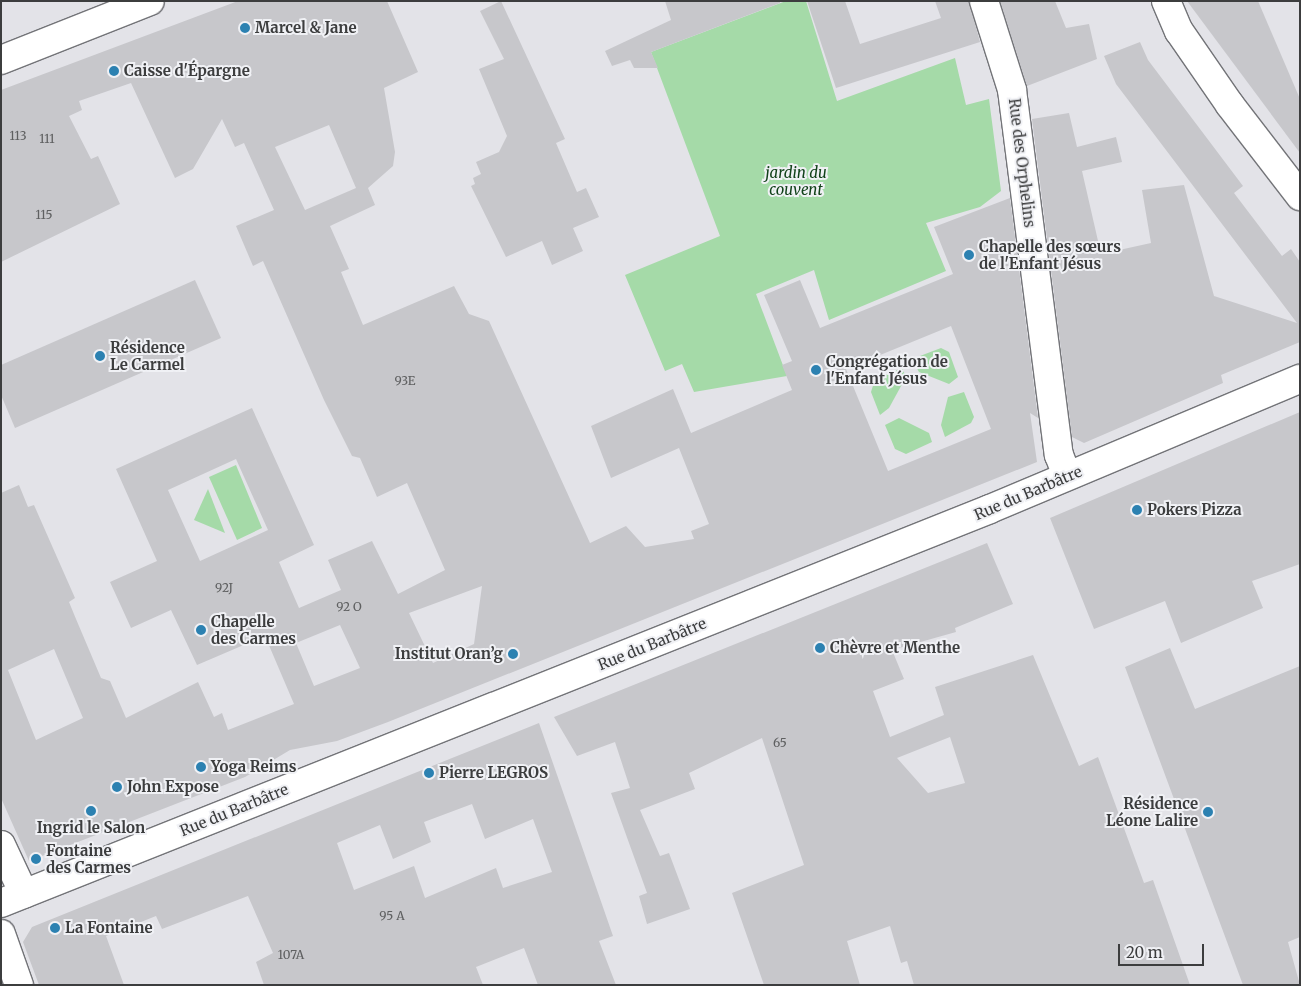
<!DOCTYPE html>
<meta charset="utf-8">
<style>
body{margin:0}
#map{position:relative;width:1301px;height:986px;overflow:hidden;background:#e3e3e8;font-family:Merriweather,serif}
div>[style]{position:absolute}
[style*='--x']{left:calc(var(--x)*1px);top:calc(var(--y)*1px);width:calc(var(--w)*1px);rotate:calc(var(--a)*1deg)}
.green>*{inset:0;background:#a5daa8}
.building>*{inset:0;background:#c7c7cb}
.roads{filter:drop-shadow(1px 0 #737478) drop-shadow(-1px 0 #737478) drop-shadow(0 1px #737478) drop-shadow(0 -1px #737478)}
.minor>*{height:28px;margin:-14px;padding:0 14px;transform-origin:14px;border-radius:14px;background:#fff}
.tertiary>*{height:28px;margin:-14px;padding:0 14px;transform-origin:14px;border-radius:14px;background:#fff}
.dots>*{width:14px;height:14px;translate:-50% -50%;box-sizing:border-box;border:2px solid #f0f1f5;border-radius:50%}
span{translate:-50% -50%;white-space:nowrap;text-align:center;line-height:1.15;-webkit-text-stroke:4px #f0f1f5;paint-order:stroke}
.number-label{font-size:12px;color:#5f6061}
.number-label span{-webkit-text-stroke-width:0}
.poi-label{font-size:15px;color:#3c3d3e;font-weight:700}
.left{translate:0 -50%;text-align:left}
.right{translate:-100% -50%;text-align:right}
.street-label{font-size:15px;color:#3c3d3e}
.park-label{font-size:15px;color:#114219;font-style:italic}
.frame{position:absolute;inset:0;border:2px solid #3c3d3e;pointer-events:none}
.scale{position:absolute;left:1118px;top:944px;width:86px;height:22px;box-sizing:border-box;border:2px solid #3c3d3e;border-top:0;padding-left:6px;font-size:15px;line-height:18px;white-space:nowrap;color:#3c3d3e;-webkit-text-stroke:4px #f0f1f5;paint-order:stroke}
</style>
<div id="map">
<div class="green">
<i style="clip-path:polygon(786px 1px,806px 1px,837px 101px,955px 58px,966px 105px,989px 99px,1001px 191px,980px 207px,926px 223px,946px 271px,829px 320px,814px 270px,756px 294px,787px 376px,694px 392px,682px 364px,665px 371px,625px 275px,720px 236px,651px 52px)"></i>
<i style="clip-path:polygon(941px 348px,949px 352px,958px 377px,949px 384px,919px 372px,912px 359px)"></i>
<i style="clip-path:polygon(902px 368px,906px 377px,889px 408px,880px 415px,871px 392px,875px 379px)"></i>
<i style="clip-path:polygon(964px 392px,974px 417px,971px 423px,945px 437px,941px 425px,948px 397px)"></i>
<i style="clip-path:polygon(899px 418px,929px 433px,932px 442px,906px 454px,895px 449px,885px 425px)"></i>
<i style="clip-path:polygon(236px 465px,262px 528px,237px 540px,209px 477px)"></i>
<i style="clip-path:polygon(208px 489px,225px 533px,194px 520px)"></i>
</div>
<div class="building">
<i style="clip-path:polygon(evenodd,238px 1px,387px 1px,418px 72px,384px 88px,395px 152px,393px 166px,368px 188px,375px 205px,330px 226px,349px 269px,341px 272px,363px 325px,454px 286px,469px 314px,489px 321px,590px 543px,626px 526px,645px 547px,694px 539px,691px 531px,709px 524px,679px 448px,611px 478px,591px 426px,673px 389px,691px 433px,792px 390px,782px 365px,792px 361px,764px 295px,800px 280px,820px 328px,953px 274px,934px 227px,1010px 198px,1038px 418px,1030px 413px,1037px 462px,388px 722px,337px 741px,290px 750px,245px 777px,29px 861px,1px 798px,1px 493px,19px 485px,28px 507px,34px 505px,75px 598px,69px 602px,76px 619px,101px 678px,110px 681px,126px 718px,198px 682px,214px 717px,222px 713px,228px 730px,294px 704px,265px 636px,197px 665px,171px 610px,131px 628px,110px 582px,157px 561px,116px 469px,252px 408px,314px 545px,279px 562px,299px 608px,341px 590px,328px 560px,372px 541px,398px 594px,445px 570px,407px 483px,377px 497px,360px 458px,352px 456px,324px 400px,263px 261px,253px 266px,236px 226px,274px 210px,244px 143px,235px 147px,222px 119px,193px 169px,175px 178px,131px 83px,79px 101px,82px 110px,69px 116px,91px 159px,98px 156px,120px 204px,1px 262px,1px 90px,238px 1px,329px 125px,356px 188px,305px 210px,275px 147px,329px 125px,238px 1px,951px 326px,991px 429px,888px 471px,846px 369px,951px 326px,238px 1px,236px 459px,268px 530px,200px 561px,168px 490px,236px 459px,238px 1px,482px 586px,474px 644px,433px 663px,409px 613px,482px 586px,238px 1px,340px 625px,360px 668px,314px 686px,296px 643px,340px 625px,238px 1px,54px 649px,83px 718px,36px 740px,8px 670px,54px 649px)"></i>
<i style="clip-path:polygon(501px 1px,565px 139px,556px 143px,577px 192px,586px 188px,599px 217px,573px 228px,583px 251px,552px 265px,542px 241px,506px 257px,471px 186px,475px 184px,473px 178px,481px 174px,476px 162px,499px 152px,507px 136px,479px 69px,504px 59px,480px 11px)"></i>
<i style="clip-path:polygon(665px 1px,780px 1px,780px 3px,651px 52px,658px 68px,634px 68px,630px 60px,612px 66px,605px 51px,671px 20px)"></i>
<i style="clip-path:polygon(807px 1px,845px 1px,860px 44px,941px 18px,935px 1px,969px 1px,980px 42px,836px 88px)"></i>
<i style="clip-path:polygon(1000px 1px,1055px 1px,1066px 28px,1089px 24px,1097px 59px,1027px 86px)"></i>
<i style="clip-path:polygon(1187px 1px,1258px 1px,1300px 99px,1300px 153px)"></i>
<i style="clip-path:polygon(1140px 42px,1148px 60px,1243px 186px,1234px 193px,1282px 256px,1291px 249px,1300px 262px,1300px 342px,1221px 375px,1223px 383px,1084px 443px,1072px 437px,1032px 119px,1069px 113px,1077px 147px,1116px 137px,1122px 162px,1082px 171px,1101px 254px,1151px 243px,1142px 190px,1184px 185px,1214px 296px,1297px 323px,1116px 84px,1104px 56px)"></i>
<i style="clip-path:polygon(195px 280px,221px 338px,15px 428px,1px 395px,1px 365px)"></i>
<i style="clip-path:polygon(1300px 412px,1300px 564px,1252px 581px,1263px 608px,1181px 643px,1165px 601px,1094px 629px,1050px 518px)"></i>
<i style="clip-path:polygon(evenodd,987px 543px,1013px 604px,955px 628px,956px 632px,892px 650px,904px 679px,873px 691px,890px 737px,944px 715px,935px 687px,1033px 655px,1079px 766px,1098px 757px,1144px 883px,1153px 880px,1190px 985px,914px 985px,907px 961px,901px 963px,890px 926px,847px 941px,860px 985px,764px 985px,732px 893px,804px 865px,762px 738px,689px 773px,695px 789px,640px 810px,660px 856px,669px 853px,690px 909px,647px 924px,639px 896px,647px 893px,611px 793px,630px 788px,615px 742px,577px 756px,554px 717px,987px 543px,950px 737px,965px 783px,928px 793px,897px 758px,950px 737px)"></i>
<i style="clip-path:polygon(1170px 648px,1195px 709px,1300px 666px,1300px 937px,1288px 942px,1300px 985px,1243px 985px,1125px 667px)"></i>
<i style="clip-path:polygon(evenodd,539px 723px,613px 936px,599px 941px,616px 985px,538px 985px,524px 948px,476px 967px,483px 985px,264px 985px,256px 962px,273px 953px,248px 896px,162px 929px,156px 916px,106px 936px,124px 985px,39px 985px,23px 942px,32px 927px,539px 723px,472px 804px,485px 839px,533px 819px,552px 872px,503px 888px,496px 868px,425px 898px,414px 866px,354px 890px,337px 843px,380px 825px,393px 859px,431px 842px,424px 822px,472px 804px)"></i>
</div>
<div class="roads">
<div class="minor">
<i style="--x:984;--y:1;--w:93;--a:72.5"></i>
<i style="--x:1012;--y:90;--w:368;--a:82.7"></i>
<i style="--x:1059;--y:455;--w:22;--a:69"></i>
<i style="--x:1;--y:60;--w:160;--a:-21.6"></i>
<i style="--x:1;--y:845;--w:54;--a:64.9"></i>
<i style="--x:1;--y:903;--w:1065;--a:-21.72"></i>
<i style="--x:990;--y:509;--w:336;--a:-22.8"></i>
<i style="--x:1;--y:934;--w:54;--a:70.6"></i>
</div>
<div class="tertiary">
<i style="--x:1166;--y:1;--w:33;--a:67"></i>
<i style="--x:1179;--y:31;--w:90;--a:55.4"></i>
<i style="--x:1230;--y:105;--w:115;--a:52.4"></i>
</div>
</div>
<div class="dots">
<i style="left:245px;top:28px;background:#2c81b1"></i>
<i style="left:114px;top:71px;background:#2c81b1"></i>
<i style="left:969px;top:255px;background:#2c81b1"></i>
<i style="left:100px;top:356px;background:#2c81b1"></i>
<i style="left:816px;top:370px;background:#2c81b1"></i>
<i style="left:1137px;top:510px;background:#2c81b1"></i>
<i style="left:201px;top:630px;background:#2c81b1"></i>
<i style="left:820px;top:648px;background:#2c81b1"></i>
<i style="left:513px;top:654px;background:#2c81b1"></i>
<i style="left:201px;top:767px;background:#2c81b1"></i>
<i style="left:429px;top:773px;background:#2c81b1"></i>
<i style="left:117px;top:787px;background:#2c81b1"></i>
<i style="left:91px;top:811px;background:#2c81b1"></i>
<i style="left:1208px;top:812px;background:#2c81b1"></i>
<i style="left:36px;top:859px;background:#2c81b1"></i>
<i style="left:55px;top:928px;background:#2c81b1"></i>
</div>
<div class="number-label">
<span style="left:18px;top:136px">113</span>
<span style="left:47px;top:139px">111</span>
<span style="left:44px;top:215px">115</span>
<span style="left:405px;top:381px">93E</span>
<span style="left:224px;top:588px">92J</span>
<span style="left:349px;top:607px">92 O</span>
<span style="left:780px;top:743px">65</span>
<span style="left:392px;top:916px">95 A</span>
<span style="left:291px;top:955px">107A</span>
</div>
<div class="poi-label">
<span class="left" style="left:255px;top:28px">Marcel &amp; Jane</span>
<span class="left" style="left:124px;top:71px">Caisse d'Épargne</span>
<span class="left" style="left:979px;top:255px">Chapelle des sœurs<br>de l'Enfant Jésus</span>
<span class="left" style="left:110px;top:356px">Résidence<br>Le Carmel</span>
<span class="left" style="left:826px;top:370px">Congrégation de<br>l'Enfant Jésus</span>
<span class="left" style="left:1147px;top:510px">Pokers Pizza</span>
<span class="left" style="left:211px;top:630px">Chapelle<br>des Carmes</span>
<span class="left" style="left:830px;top:648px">Chèvre et Menthe</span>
<span class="right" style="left:503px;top:654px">Institut Oran’g</span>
<span class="left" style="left:211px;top:767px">Yoga Reims</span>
<span class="left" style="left:439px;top:773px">Pierre LEGROS</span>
<span class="left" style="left:127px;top:787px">John Expose</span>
<span class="right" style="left:1198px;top:812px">Résidence<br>Léone Lalire</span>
<span style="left:91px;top:828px">Ingrid le Salon</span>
<span class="left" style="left:46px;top:859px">Fontaine<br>des Carmes</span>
<span class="left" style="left:65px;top:928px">La Fontaine</span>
</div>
<div class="street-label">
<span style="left:1022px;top:163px;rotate:83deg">Rue des Orphelins</span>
<span style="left:1028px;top:493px;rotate:-23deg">Rue du Barbâtre</span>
<span style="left:652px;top:644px;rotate:-22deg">Rue du Barbâtre</span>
<span style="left:234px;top:810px;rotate:-22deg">Rue du Barbâtre</span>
</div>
<div class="park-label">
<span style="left:796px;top:181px">jardin du<br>couvent</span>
</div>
<div class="frame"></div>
<div class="scale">20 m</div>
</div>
